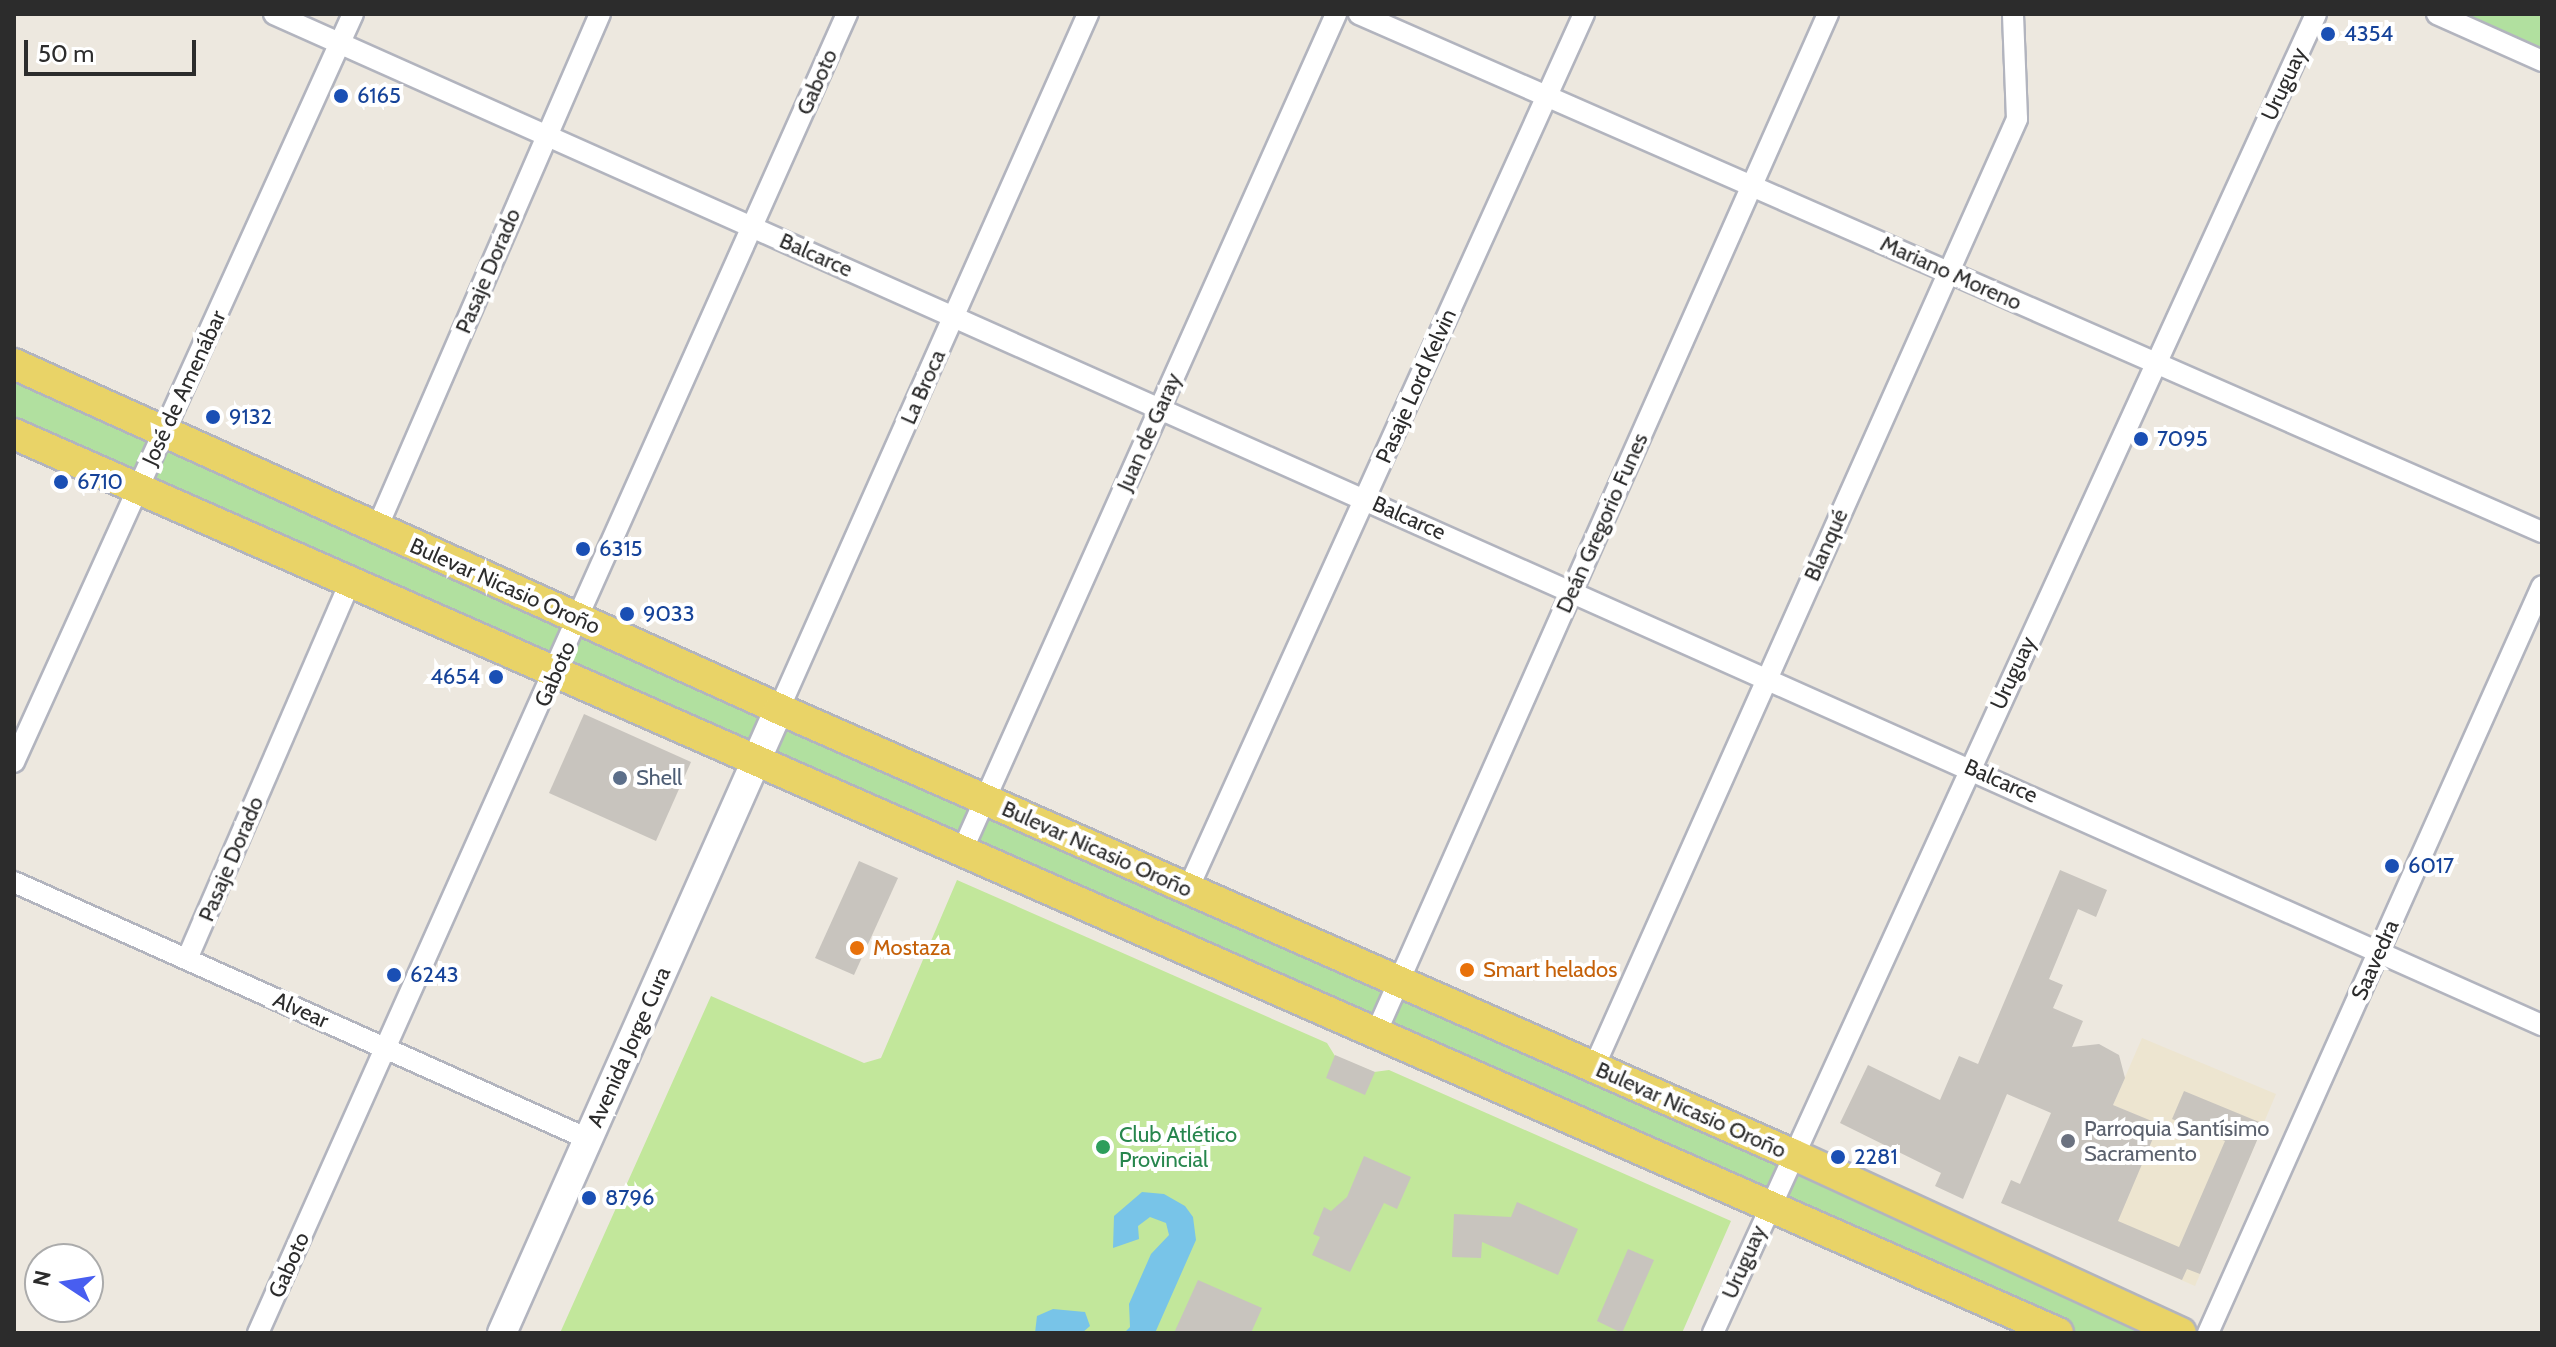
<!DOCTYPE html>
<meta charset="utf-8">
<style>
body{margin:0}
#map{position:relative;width:2556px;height:1347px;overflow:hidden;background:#ede8df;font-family:Cabin,sans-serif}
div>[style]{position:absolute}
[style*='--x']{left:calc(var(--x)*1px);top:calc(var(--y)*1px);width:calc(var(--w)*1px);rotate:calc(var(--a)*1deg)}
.education>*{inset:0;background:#ede5d0}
.green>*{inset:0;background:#b1e09f}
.pitch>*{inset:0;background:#c2e79b}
.water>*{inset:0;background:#78c4e8}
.building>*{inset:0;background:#c8c4be}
.roads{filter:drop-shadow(2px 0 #b2b4be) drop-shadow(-2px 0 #b2b4be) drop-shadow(0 2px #b2b4be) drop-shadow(0 -2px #b2b4be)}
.street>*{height:20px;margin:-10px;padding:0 10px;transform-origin:10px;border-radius:10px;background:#fff}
.secondary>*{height:28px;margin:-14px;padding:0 14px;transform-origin:14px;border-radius:14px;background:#fff}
.primary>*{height:30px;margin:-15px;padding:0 15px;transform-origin:15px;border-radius:15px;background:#e9d367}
.dots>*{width:22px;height:22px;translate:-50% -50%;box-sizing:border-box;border:4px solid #fff;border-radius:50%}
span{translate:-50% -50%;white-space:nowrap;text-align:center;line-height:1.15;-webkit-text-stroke:8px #fff;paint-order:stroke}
.transit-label{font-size:22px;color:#164399}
.left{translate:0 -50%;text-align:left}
.right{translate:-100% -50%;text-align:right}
.street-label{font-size:22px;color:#2c2c2c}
.service-label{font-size:22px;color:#4e5e75}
.food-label{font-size:22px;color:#c56008}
.worship-label{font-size:22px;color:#5b616d}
.leisure-label{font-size:22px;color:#27864d}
.frame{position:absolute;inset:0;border:16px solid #2c2c2c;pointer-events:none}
.north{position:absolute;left:24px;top:1243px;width:80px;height:80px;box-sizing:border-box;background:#fff;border:2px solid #ababab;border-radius:50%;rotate:282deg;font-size:22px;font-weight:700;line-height:32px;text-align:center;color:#2c2c2c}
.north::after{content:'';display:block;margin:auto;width:28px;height:36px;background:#485ef0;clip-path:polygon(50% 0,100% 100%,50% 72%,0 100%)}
.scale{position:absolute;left:24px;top:40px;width:172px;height:36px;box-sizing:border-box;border:4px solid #2c2c2c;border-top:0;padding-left:10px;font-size:24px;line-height:28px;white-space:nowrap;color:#2c2c2c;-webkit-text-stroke:6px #fff;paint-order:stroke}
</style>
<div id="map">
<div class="education">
<i style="clip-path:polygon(2142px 1038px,2276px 1094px,2195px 1286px,2070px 1232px,2139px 1116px,2113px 1105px)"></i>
</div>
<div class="green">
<i style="clip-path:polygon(2437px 14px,2542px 14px,2542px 61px)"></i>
<i style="clip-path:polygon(14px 364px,2181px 1333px,2058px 1333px,14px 434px)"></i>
</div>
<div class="pitch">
<i style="clip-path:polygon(957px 880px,1327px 1043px,1335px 1056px,1374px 1072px,1389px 1070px,1731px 1221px,1682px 1333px,560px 1333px,711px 996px,864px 1063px,881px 1058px)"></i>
</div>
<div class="water">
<i style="clip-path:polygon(1142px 1192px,1164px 1194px,1185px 1206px,1193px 1217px,1196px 1240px,1155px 1333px,1124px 1333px,1130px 1327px,1129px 1304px,1151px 1254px,1169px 1235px,1166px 1223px,1150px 1217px,1138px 1226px,1139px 1239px,1113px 1248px,1114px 1216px)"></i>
<i style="clip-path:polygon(1053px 1309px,1085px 1312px,1090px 1326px,1082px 1333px,1035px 1333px,1037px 1316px)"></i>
</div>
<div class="building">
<i style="clip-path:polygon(584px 714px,691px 762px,656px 841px,549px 793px)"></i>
<i style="clip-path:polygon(859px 861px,898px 878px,854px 975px,815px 958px)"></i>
<i style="clip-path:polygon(2060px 870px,2107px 890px,2096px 917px,2078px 909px,2049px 979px,2063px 985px,2053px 1008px,2083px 1021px,2072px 1047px,2099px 1044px,2119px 1055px,2125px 1078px,2113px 1105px,2159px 1124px,2118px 1221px,2179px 1247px,2225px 1141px,2172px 1119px,2184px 1091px,2264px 1124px,2200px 1274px,2187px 1269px,2182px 1280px,2001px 1203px,2011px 1180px,2020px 1184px,2051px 1113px,2007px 1094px,1963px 1199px,1935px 1186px,1941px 1173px,1840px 1123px,1868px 1065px,1940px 1100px,1959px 1056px,1978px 1064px)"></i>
<i style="clip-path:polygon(1335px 1055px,1375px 1072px,1365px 1095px,1326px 1078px)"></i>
<i style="clip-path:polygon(1364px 1156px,1411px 1177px,1397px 1209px,1384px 1203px,1350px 1272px,1312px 1255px,1320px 1237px,1313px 1234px,1324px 1207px,1331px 1211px,1347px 1197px)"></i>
<i style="clip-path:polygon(1517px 1202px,1578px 1229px,1558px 1275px,1482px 1242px,1481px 1258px,1452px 1257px,1454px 1214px,1511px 1217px)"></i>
<i style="clip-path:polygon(1628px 1249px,1654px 1260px,1622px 1333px,1597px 1321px)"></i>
<i style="clip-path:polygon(1198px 1280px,1262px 1308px,1251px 1333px,1174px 1333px)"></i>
</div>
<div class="roads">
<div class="street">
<i style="--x:274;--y:14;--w:2483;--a:24.03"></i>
<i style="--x:1359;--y:14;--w:1291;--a:23.65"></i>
<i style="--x:2437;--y:14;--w:115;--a:24.1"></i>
<i style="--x:377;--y:528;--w:560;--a:-66.55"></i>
<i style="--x:779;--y:709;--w:761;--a:-66.03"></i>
<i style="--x:14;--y:762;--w:821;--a:-65.62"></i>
<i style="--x:962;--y:851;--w:917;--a:-65.92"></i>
<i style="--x:14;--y:882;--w:629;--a:24.12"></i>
<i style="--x:1188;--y:889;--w:960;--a:-65.65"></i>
<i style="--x:187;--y:959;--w:411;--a:-66.6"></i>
<i style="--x:1376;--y:1033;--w:1115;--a:-66.08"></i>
<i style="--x:1594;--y:1067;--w:1038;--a:-65.95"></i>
<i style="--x:2017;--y:119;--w:105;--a:-92.2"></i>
<i style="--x:258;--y:1333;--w:1445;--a:-65.94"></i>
<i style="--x:1713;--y:1333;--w:1450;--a:-65.43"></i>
<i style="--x:2208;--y:1333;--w:818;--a:-65.91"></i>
</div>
<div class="secondary">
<i style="--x:502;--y:1333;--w:683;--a:-66.06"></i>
</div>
<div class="primary">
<i style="--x:14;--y:364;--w:839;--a:24.27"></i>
<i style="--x:779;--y:709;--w:1106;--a:23.72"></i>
<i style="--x:1792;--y:1154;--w:428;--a:24.7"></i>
<i style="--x:14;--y:434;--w:2233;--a:23.74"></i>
</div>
</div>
<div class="dots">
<i style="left:2328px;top:34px;background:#1a4fb4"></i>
<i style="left:341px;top:96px;background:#1a4fb4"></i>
<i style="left:213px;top:417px;background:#1a4fb4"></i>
<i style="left:2141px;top:439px;background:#1a4fb4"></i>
<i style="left:61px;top:482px;background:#1a4fb4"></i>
<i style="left:583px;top:549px;background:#1a4fb4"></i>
<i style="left:627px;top:614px;background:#1a4fb4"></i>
<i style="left:496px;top:677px;background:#1a4fb4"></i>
<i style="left:620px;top:778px;background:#5c6f8a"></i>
<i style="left:2392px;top:866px;background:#1a4fb4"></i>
<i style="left:857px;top:948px;background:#e8710a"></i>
<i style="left:1467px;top:970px;background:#e8710a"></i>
<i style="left:394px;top:975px;background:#1a4fb4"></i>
<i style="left:2068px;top:1141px;background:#6b7280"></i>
<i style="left:1103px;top:1147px;background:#2e9e5b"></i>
<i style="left:1838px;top:1157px;background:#1a4fb4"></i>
<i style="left:589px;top:1198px;background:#1a4fb4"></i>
</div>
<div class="transit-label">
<span class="left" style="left:2344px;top:34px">4354</span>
<span class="left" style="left:357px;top:96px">6165</span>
<span class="left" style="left:229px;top:417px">9132</span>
<span class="left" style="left:2157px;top:439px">7095</span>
<span class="left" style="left:77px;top:482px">6710</span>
<span class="left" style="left:599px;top:549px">6315</span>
<span class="left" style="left:643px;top:614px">9033</span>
<span class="right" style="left:480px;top:677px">4654</span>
<span class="left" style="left:2408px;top:866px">6017</span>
<span class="left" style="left:410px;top:975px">6243</span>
<span class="left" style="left:1854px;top:1157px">2281</span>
<span class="left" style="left:605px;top:1198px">8796</span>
</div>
<div class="street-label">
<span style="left:817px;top:82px;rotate:-66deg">Gaboto</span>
<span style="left:2284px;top:84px;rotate:-65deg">Uruguay</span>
<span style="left:816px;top:255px;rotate:24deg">Balcarce</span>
<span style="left:488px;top:271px;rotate:-67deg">Pasaje Dorado</span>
<span style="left:1951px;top:273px;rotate:24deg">Mariano Moreno</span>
<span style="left:1416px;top:386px;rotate:-66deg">Pasaje Lord Kelvin</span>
<span style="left:923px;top:387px;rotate:-66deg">La Broca</span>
<span style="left:184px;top:388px;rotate:-65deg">José de Amenábar</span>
<span style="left:1149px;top:432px;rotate:-66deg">Juan de Garay</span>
<span style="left:1409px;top:518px;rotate:24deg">Balcarce</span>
<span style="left:1602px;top:523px;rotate:-66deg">Deán Gregorio Funes</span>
<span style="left:1826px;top:545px;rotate:-66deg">Blanqué</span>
<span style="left:505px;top:586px;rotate:24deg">Bulevar Nicasio Oroño</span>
<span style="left:2013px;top:673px;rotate:-65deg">Uruguay</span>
<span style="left:555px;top:674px;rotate:-66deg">Gaboto</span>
<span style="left:2001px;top:781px;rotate:24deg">Balcarce</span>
<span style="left:1097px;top:849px;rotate:24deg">Bulevar Nicasio Oroño</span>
<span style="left:231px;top:859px;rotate:-67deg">Pasaje Dorado</span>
<span style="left:2375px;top:960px;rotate:-66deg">Saavedra</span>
<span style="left:301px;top:1010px;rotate:24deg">Alvear</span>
<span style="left:629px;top:1047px;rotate:-66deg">Avenida Jorge Cura</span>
<span style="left:1691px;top:1110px;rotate:24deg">Bulevar Nicasio Oroño</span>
<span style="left:1744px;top:1262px;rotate:-66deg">Uruguay</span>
<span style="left:289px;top:1265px;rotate:-66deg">Gaboto</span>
</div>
<div class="service-label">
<span class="left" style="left:636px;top:778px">Shell</span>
</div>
<div class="food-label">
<span class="left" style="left:873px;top:948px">Mostaza</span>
<span class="left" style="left:1483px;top:970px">Smart helados</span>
</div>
<div class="worship-label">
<span class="left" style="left:2084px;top:1141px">Parroquia Santísimo<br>Sacramento</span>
</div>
<div class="leisure-label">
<span class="left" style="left:1119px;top:1147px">Club Atlético<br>Provincial</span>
</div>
<div class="frame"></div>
<div class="north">N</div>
<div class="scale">50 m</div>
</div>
